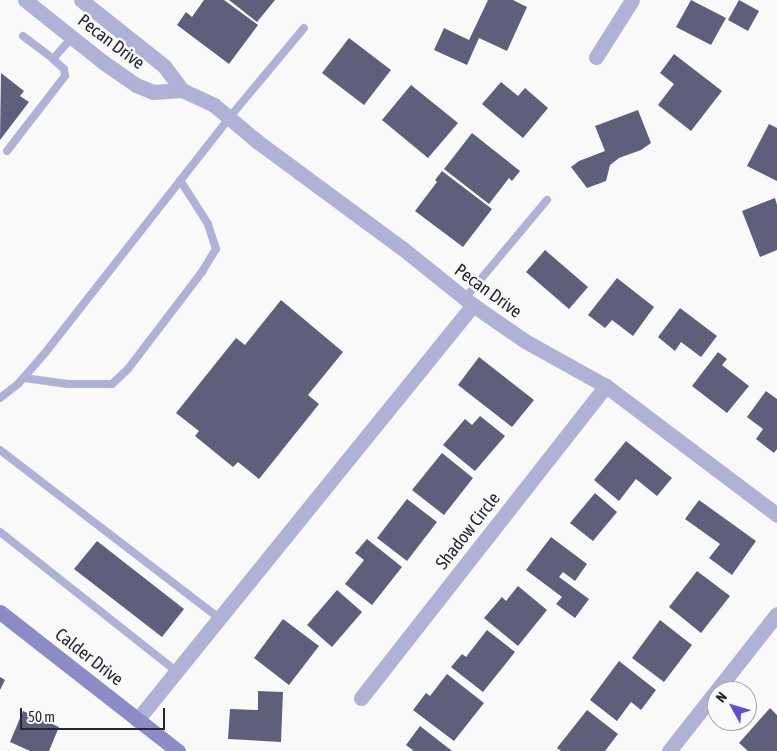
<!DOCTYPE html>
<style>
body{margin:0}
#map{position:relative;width:777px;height:751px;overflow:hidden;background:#f9f9f9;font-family:"Asap Condensed",sans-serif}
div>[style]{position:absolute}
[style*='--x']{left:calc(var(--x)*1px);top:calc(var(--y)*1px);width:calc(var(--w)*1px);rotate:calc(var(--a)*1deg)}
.building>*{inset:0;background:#5e5f7a}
.lane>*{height:8px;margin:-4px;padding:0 4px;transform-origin:4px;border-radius:4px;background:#afb1d7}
.street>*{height:15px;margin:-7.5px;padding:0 7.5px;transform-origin:7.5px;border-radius:7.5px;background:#afb1d7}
.secondary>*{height:15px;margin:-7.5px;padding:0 7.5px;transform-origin:7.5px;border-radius:7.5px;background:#8b8cc5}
span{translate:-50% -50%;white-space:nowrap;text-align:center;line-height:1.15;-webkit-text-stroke:5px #f9f9f9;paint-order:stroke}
.street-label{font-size:18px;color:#272733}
.north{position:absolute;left:707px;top:681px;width:50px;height:50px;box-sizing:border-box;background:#f9f9f9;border:1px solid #a5a5aa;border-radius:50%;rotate:309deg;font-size:14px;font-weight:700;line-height:20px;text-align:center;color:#272733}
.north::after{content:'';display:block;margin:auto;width:18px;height:22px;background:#5e51ca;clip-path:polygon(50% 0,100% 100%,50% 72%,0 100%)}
.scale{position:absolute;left:20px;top:708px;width:145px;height:22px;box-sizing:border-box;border:2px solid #272733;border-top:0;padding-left:6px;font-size:15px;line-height:18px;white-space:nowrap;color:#272733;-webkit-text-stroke:4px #f9f9f9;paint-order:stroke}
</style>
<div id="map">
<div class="building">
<i style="clip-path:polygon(204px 0,224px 0,258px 25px,229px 64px,177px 25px,186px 12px,192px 17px)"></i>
<i style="clip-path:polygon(229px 0,275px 0,257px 22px)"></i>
<i style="clip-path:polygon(488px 0,513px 0,527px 7px,507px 51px,479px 38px,467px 65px,434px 50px,444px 28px,469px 40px)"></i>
<i style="clip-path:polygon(691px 0,726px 18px,711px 45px,676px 27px)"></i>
<i style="clip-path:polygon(739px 0,759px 11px,748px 31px,728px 20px)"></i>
<i style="clip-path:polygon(349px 38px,391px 70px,364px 105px,322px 73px)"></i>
<i style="clip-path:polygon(674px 54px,722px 91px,691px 131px,658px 105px,674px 84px,660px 73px)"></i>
<i style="clip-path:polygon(1px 73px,24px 91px,20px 96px,29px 102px,0 140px)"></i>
<i style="clip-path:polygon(501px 82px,518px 96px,525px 88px,548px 108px,523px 138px,482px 104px)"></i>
<i style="clip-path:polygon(411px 85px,458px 123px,428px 158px,382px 120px)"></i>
<i style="clip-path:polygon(638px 110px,651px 143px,641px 150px,619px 158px,610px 165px,606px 181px,587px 188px,571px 167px,579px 161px,605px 151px,595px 126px)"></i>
<i style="clip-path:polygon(769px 124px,777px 128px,777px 181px,747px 166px)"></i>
<i style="clip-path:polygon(472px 133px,520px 171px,512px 181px,509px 178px,489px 204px,444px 169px)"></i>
<i style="clip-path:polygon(442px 171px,492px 209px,463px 247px,415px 211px,437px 182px,435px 180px)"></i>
<i style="clip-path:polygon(775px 198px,777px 205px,777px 250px,760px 257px,742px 211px)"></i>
<i style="clip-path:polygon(545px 250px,588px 287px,569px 309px,526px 272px)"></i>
<i style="clip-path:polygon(617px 278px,654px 307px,633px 336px,612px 320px,605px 328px,588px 315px)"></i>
<i style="clip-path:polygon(281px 300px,343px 352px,308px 395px,319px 404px,259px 479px,238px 462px,233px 467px,195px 436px,199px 431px,176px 413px,236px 338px,245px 345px)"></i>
<i style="clip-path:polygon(680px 308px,717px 336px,701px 357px,681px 342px,675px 351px,658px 337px)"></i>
<i style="clip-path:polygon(718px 352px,727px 359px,722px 365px,749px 386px,727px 413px,692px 386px)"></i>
<i style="clip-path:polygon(479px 357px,534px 400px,512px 427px,458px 385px)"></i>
<i style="clip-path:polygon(766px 391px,777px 399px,777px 449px,774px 453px,756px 439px,763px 429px,747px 417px)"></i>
<i style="clip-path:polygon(480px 416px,505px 436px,475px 471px,443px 445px,465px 419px,472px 425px)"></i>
<i style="clip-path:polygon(626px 441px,672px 478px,657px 496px,636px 479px,619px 501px,594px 480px)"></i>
<i style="clip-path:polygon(442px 453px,473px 478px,444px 515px,412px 490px)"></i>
<i style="clip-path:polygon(595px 493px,617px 512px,593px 541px,570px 523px)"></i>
<i style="clip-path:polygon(407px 499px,437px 522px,407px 561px,377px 538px)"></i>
<i style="clip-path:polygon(699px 500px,756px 541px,732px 575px,709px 558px,720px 544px,685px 519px)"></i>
<i style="clip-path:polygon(551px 537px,587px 564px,575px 581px,563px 572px,559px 577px,589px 599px,575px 618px,556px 604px,562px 597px,526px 570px)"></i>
<i style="clip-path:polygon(367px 539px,402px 567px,372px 605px,345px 584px,364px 560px,355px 553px)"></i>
<i style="clip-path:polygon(97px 541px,184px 609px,162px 637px,74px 569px)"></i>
<i style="clip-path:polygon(697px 571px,730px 596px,701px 633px,669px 607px)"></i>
<i style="clip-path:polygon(518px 586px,547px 610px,518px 646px,484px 618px,502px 597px,506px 601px)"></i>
<i style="clip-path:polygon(337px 590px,362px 612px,332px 647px,307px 625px)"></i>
<i style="clip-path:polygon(283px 619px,319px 646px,289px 685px,254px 658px)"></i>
<i style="clip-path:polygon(660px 620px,692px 645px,664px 682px,632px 658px)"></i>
<i style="clip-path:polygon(487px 630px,515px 652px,483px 692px,451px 667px,462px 654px,466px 657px)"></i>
<i style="clip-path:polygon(619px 661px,656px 690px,641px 710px,631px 702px,617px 721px,590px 700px)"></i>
<i style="clip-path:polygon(447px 674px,484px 703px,454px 741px,413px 710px,426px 693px,430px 696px)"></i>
<i style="clip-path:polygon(0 677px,5px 680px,0 690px)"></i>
<i style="clip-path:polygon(258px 691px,283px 692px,281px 742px,228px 739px,230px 709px,258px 710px)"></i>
<i style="clip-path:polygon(770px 708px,777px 715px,777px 751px,748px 751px,739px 743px)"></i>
<i style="clip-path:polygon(587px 710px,618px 734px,605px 751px,561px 751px,557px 748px)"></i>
<i style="clip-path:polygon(23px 711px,59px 727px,49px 751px,30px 751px,10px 742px)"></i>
<i style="clip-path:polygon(420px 726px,452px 751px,414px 751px,406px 745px)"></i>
</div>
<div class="lane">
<i style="--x:23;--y:36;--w:38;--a:37"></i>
<i style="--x:53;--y:59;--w:29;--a:-49"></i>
<i style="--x:7;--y:151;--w:95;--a:-52.3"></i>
<i style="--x:65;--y:76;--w:7;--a:-98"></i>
<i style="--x:64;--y:69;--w:15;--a:-138"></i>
<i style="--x:465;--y:298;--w:128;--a:-50.1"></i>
<i style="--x:24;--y:378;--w:44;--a:7.8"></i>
<i style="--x:68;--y:384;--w:44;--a:0"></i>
<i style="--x:112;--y:384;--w:22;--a:-43"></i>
<i style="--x:128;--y:369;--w:122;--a:-52.7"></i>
<i style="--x:202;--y:272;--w:27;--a:-59"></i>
<i style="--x:216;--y:249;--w:26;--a:-108"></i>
<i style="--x:208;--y:224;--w:52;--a:-122.5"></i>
<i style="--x:0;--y:398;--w:23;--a:-38"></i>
<i style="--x:18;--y:384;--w:41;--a:-48.9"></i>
<i style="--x:45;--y:353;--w:298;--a:-51.9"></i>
<i style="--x:229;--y:118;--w:117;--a:-50.2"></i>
<i style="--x:0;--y:450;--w:276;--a:37.5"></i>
<i style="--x:0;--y:532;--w:224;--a:38.3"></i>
</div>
<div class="street">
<i style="--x:25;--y:0;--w:100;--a:38.5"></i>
<i style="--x:103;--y:62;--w:40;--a:34.9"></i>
<i style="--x:136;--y:85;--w:18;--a:22"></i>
<i style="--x:153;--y:92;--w:29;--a:-4"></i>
<i style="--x:81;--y:0;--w:106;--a:38.5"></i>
<i style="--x:164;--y:66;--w:30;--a:53"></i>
<i style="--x:182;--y:90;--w:35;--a:25"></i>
<i style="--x:214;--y:105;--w:57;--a:40.1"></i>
<i style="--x:258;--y:142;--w:179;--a:36.4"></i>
<i style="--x:402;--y:248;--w:91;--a:38.8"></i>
<i style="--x:473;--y:305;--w:63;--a:34.7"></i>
<i style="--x:525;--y:341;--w:93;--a:29.1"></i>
<i style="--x:606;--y:386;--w:214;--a:37"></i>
<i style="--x:596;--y:57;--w:67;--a:-57.7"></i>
<i style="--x:361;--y:698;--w:397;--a:-51.9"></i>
<i style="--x:137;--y:720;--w:534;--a:-51.01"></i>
<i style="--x:669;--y:751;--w:174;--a:-51.8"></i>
</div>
<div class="secondary">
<i style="--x:0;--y:612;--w:226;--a:38"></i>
</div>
<div class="street-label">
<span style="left:111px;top:42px;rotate:37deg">Pecan Drive</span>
<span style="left:488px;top:291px;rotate:36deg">Pecan Drive</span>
<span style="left:468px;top:531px;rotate:-52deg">Shadow Circle</span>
<span style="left:89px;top:657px;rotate:38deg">Calder Drive</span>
</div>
<div class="north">N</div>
<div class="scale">50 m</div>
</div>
